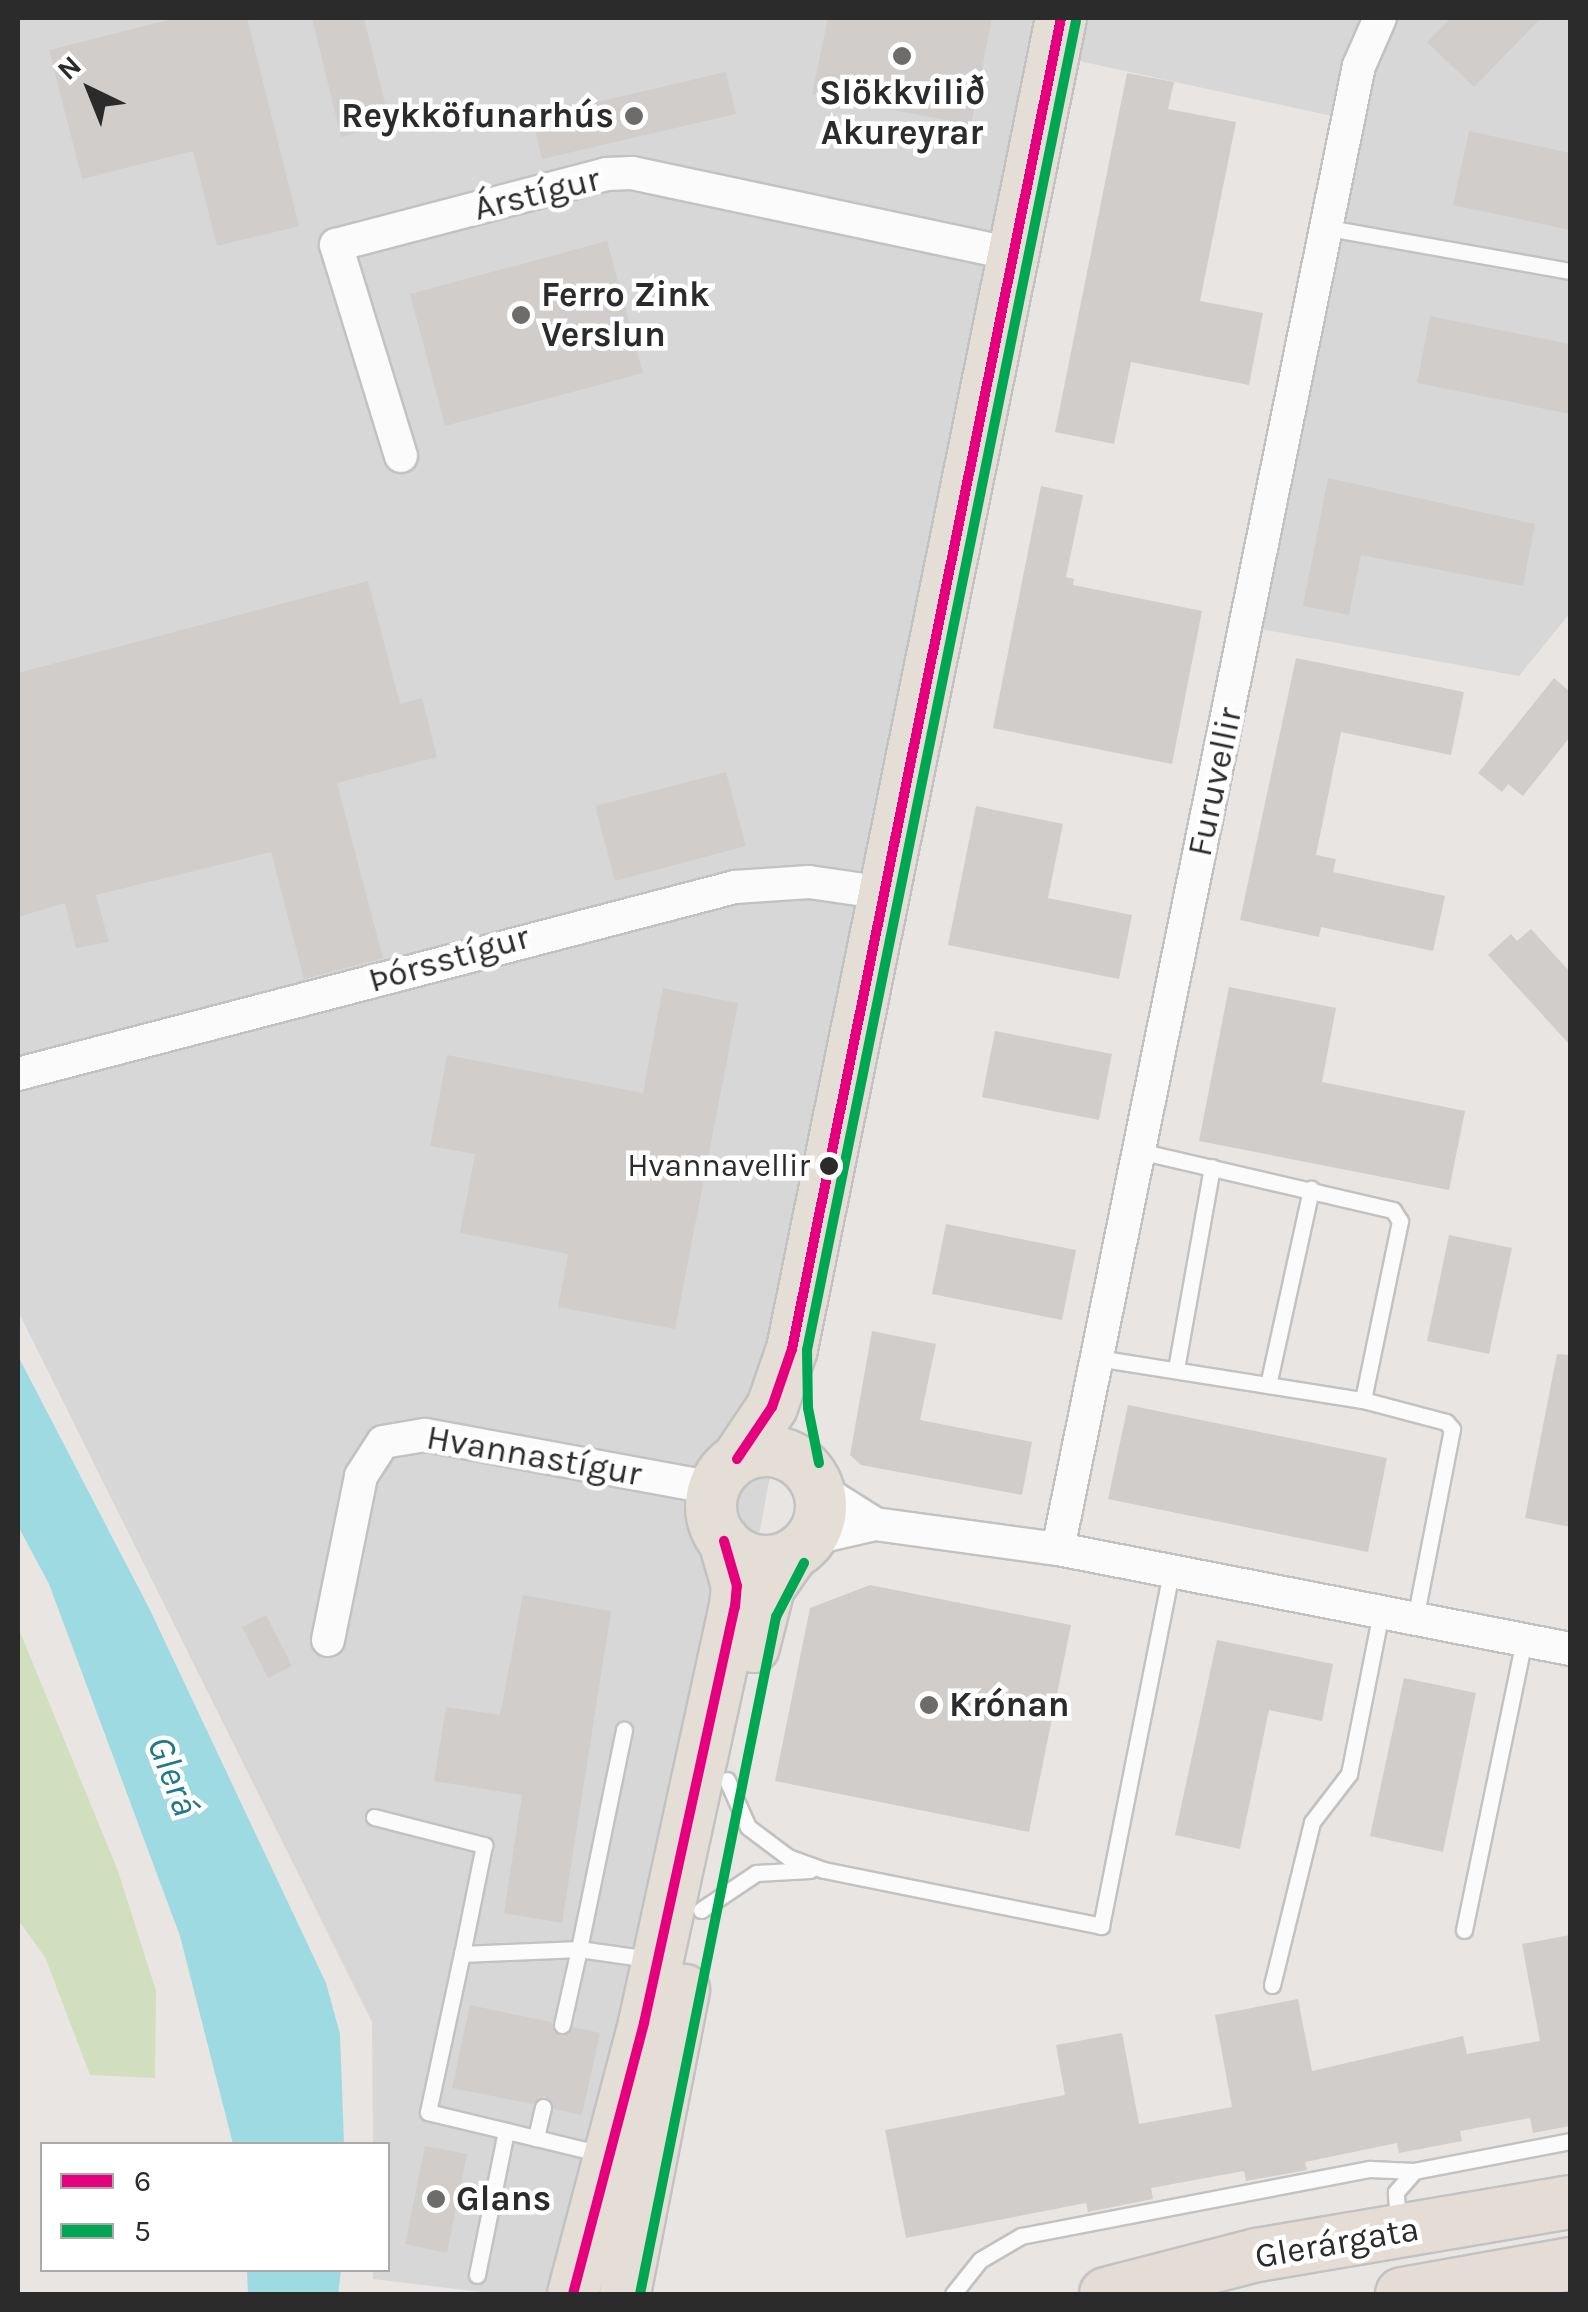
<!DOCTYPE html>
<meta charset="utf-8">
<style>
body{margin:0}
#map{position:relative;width:1588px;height:2312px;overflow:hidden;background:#e8e5e2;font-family:Karla,sans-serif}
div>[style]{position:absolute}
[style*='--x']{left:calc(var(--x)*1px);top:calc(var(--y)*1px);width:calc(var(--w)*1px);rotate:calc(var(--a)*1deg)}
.industrial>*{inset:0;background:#d8d7d8}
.green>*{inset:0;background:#d1dfbf}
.water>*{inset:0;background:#9edae1}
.building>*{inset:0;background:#d0cdcb}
.roads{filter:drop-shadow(2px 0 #c3c2c2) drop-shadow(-2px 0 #c3c2c2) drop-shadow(0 2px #c3c2c2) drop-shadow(0 -2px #c3c2c2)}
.service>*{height:15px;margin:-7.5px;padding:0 7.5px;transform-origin:7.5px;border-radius:7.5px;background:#fcfbfb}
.minor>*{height:32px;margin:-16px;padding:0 16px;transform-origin:16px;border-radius:16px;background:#fcfbfb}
.primary>*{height:50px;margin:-25px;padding:0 25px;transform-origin:25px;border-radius:25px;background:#e5ded6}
.primary>.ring{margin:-25px;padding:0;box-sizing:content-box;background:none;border:50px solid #e5ded6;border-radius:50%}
.trunk>*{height:52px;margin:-26px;padding:0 26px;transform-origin:26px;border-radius:26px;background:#e6dcd6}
.bus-1>*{height:10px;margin:-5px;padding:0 5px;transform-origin:5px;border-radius:5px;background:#e5007d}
.bus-2>*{height:10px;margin:-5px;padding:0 5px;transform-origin:5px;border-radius:5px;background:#00a651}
.dots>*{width:28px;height:28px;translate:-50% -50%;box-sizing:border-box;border:5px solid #fff;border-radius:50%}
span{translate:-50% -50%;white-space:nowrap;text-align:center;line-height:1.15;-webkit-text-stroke:9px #fff;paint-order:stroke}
.bus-label{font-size:32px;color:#2b2b2b}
.right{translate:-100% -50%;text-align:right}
.poi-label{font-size:35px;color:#2b2b2b;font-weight:700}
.left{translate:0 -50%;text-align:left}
.street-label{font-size:35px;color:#2b2b2b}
.water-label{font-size:38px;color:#1f788b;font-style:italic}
.frame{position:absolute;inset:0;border:20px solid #2b2b2b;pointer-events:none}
.legend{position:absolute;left:40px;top:2142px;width:350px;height:130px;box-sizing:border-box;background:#fff;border:2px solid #aaa;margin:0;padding:12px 18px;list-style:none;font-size:30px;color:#2b2b2b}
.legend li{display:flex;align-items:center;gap:20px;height:50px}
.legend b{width:50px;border:2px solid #aaa}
.north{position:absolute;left:40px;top:40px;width:100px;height:100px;-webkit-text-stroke:8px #fff;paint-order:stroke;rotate:317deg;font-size:28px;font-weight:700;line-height:40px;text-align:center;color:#2b2b2b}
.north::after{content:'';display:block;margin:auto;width:35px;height:45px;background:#2b2b2b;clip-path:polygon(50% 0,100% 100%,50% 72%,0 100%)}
</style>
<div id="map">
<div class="industrial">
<i style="clip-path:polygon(18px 18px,1570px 18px,1570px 613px,1519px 676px,1255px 628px,1355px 121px,1047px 54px,903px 750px,763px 1514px,605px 2294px,498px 2294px,373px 2279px,373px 2270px,388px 2270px,388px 2144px,373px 2144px,372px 2022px,18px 1311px)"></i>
</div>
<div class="green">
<i style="clip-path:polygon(18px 1627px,118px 1871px,156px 1991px,155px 2078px,90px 2075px,45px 1957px,18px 1920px)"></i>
</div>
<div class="water">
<i style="clip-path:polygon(18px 1356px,150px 1610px,326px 1983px,340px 2034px,344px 2144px,233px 2144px,180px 1936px,49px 1584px,18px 1526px)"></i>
<i style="clip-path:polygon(247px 2270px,341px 2270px,338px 2294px,248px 2294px)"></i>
</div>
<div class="building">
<i style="clip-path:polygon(176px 18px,247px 18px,299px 226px,217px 246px,193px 151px,82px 179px,49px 50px)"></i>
<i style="clip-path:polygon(312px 18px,364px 18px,390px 124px,341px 137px)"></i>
<i style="clip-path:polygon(828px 18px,992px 18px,971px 125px,812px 94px)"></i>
<i style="clip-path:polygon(1451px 18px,1541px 18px,1474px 87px,1427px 42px)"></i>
<i style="clip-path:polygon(726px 72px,736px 114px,542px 159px,532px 117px)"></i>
<i style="clip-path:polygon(1127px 73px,1174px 82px,1168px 109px,1236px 122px,1200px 301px,1263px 313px,1249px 385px,1131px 362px,1114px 444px,1055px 432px)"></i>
<i style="clip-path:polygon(1469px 131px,1570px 153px,1570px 230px,1453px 205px)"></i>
<i style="clip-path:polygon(607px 241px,643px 373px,445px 426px,410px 294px)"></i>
<i style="clip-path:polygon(1430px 316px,1570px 344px,1570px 414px,1417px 383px)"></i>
<i style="clip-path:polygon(1328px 478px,1535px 524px,1523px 586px,1361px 555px,1349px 615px,1303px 606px)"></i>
<i style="clip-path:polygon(1041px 486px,1083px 495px,1066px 577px,1074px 579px,1073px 585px,1202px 611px,1172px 764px,993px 728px)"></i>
<i style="clip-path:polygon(368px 581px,400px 704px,422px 698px,437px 757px,337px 783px,383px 958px,304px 979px,271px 852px,96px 895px,109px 942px,76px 948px,65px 903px,18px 917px,18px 673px)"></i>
<i style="clip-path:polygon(1296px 658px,1464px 692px,1451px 755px,1341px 732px,1316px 855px,1336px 859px,1333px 872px,1445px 896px,1433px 951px,1321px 927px,1319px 937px,1240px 920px)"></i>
<i style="clip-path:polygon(1554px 678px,1570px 692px,1570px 737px,1523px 796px,1508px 784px,1502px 792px,1478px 773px)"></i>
<i style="clip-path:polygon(726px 772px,746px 846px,615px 881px,595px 806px)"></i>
<i style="clip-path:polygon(976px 806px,1063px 824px,1048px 898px,1132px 915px,1119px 979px,948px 945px)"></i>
<i style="clip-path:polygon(1531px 929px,1570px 972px,1570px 1045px,1488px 955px,1511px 934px,1517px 941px)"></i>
<i style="clip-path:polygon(1229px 987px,1336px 1008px,1322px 1082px,1465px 1111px,1449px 1190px,1199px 1141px)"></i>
<i style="clip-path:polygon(663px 988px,738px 1003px,675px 1329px,558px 1307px,568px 1254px,460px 1233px,475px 1154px,430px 1146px,447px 1055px,643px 1093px)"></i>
<i style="clip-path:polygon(995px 1031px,1112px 1054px,1099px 1120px,982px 1097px)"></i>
<i style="clip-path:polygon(946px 1224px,1076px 1250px,1062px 1320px,932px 1294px)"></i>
<i style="clip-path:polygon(1449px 1235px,1512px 1248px,1489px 1354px,1427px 1341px)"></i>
<i style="clip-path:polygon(872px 1331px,936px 1344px,920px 1420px,1032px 1442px,1022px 1495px,861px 1465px,850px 1455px)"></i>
<i style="clip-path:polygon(1557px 1354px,1570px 1355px,1570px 1527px,1525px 1518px)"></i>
<i style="clip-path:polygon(1128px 1405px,1387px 1458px,1368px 1552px,1108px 1499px)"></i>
<i style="clip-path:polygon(870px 1585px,1071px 1625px,1029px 1832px,775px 1781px,810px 1608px)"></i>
<i style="clip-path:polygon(523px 1595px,611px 1611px,562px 1923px,504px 1913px,522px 1795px,434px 1781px,446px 1707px,500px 1715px)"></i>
<i style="clip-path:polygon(266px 1615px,292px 1666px,268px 1678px,242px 1627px)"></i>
<i style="clip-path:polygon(1217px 1640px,1333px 1664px,1322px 1721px,1269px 1710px,1240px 1849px,1175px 1835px)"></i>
<i style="clip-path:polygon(1404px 1678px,1476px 1693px,1443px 1852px,1370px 1836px)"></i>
<i style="clip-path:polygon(1570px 1935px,1570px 2126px,1533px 2133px,1530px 2118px,1460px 2131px,1462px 2141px,1399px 2153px,1397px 2143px,1305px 2162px,1307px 2170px,1246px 2181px,1244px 2171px,1151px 2188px,1153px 2199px,1088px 2212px,1086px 2203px,906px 2238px,885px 2130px,1065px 2095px,1056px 2045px,1122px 2033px,1139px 2124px,1232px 2107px,1215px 2015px,1298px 1999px,1312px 2071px,1463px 2036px,1467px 2054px,1540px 2041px,1522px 1944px)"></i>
<i style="clip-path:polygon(470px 2005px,551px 2022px,561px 2036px,573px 2027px,600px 2033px,582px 2115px,554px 2109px,544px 2096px,532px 2104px,452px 2088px)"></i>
<i style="clip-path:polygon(425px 2146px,467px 2154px,447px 2253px,405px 2244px)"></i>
</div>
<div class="roads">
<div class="service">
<i style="--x:1328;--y:228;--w:246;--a:10.1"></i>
<i style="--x:1139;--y:1151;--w:261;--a:13.1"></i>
<i style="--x:1393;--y:1210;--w:13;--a:58"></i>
<i style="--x:1400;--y:1221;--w:183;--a:101.7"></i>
<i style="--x:1097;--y:1358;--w:269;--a:9"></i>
<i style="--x:1363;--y:1400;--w:86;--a:14.8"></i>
<i style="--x:1446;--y:1422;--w:9;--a:49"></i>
<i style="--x:1452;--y:1429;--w:194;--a:101"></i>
<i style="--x:1176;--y:1369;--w:205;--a:-79.9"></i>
<i style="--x:1268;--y:1385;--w:201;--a:-77.6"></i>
<i style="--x:727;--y:1780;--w:51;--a:65.9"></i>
<i style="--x:748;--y:1827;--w:50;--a:36.9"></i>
<i style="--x:788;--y:1857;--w:38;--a:20"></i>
<i style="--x:824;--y:1870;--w:283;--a:11.4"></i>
<i style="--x:1101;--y:1926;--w:362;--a:-78.8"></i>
<i style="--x:374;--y:1817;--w:114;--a:14.3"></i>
<i style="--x:484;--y:1845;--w:111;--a:101.4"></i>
<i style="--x:701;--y:1910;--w:66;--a:-33.9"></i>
<i style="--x:756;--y:1873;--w:54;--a:-3.2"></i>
<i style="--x:1464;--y:1930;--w:296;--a:-78.3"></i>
<i style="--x:1272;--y:1985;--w:168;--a:-76.2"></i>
<i style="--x:1312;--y:1822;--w:61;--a:-52.4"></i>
<i style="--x:1349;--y:1774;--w:165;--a:-78.8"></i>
<i style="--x:562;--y:2025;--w:78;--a:-77.4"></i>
<i style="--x:579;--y:1949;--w:71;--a:8.1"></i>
<i style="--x:543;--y:2107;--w:32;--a:103"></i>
<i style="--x:536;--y:2138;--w:68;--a:13.6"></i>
<i style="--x:536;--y:2138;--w:111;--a:-166.5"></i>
<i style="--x:428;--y:2112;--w:162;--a:-77.9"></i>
<i style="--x:462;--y:1954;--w:117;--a:-2.4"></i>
<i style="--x:579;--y:1949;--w:224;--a:-78.4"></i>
<i style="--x:1398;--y:2224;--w:32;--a:-94"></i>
<i style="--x:1396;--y:2192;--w:28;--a:-49"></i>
<i style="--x:477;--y:2275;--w:147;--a:-78.6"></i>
<i style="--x:953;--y:2294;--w:43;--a:-51.5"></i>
<i style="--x:980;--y:2260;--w:48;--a:-30.3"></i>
<i style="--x:1021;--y:2236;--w:355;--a:-10.9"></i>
<i style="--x:1370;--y:2169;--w:44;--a:2.6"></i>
<i style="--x:1414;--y:2171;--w:159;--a:-10.9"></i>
</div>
<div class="minor">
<i style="--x:401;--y:456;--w:221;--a:-107.1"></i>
<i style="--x:336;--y:245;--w:279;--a:-14.7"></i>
<i style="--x:606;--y:174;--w:26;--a:-2"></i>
<i style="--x:632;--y:173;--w:390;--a:12"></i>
<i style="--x:18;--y:1074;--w:741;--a:-14.62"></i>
<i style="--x:735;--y:887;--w:74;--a:-3.9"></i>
<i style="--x:809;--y:882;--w:77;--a:8.2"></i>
<i style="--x:818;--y:1488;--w:67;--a:32.3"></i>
<i style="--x:875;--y:1524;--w:185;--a:7.8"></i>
<i style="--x:1058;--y:1549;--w:522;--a:11.05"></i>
<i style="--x:810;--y:1539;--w:67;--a:-13"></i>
<i style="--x:1058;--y:1549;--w:1513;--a:-78.53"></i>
<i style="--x:1359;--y:66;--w:52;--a:-66.4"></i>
<i style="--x:328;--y:1640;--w:167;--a:-78.6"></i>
<i style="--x:361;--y:1476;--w:40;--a:-57.1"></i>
<i style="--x:383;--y:1442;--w:43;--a:-9.5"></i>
<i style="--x:425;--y:1435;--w:294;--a:10.4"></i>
</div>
<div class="primary">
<i class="ring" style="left:711px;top:1451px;width:60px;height:60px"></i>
<i style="--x:737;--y:1459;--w:63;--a:-56.1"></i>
<i style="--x:772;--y:1407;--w:61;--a:-71"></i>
<i style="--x:792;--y:1349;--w:1358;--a:-78.57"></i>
<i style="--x:754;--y:1647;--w:61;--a:-75.7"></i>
<i style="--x:769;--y:1588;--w:39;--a:-55"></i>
<i style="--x:573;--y:2294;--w:280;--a:-75.3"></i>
<i style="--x:644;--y:2023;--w:426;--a:-77.7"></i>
<i style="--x:735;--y:1607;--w:21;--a:-85"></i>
<i style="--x:737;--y:1586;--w:47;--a:-106.1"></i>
<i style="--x:625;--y:2294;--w:310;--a:-79"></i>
</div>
<div class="trunk">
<i style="--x:1106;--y:2294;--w:156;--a:-14.5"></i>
<i style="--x:1257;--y:2255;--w:317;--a:-9.6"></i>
<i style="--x:1402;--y:2294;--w:171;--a:-10.1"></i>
</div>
</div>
<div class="bus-1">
<i style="--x:737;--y:1459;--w:63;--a:-56.1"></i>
<i style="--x:772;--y:1407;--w:61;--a:-71"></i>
<i style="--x:792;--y:1349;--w:1358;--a:-78.57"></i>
<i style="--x:573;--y:2294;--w:280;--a:-75.3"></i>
<i style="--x:644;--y:2023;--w:426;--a:-77.7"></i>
<i style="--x:735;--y:1607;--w:21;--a:-85"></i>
<i style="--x:737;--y:1586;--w:47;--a:-106.1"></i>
</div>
<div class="bus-2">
<i style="--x:819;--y:1463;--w:56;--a:-101.3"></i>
<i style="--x:808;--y:1408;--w:58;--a:-91"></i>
<i style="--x:807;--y:1350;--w:1356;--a:-78.56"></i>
<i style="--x:640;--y:2294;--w:691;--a:-78.64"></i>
<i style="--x:776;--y:1617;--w:61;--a:-62.6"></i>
</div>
<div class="dots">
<i style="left:902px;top:56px;background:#6d6c6b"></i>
<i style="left:634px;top:116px;background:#6d6c6b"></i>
<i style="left:521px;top:315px;background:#6d6c6b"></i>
<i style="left:829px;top:1166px;background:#2b2b2b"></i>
<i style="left:929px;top:1705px;background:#6d6c6b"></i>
<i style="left:436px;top:2199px;background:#6d6c6b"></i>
</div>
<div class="bus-label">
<span class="right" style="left:810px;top:1166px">Hvannavellir</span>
</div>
<div class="poi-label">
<span style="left:902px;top:113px">Slökkvilið<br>Akureyrar</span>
<span class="right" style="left:614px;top:116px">Reykköfunarhús</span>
<span class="left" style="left:541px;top:315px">Ferro Zink<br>Verslun</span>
<span class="left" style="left:949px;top:1705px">Krónan</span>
<span class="left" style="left:456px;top:2199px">Glans</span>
</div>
<div class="street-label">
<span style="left:537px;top:194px;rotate:-14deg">Árstígur</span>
<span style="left:1215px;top:782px;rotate:-78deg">Furuvellir</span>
<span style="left:449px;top:959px;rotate:-16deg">Þórsstígur</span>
<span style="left:534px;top:1456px;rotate:10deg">Hvannastígur</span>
<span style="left:1337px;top:2243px;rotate:-10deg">Glerárgata</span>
</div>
<div class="water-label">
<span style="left:173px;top:1776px;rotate:69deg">Glerá</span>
</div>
<div class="frame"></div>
<ul class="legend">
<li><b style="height:12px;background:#e5007d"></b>6</li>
<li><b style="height:12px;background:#00a651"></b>5</li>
</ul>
<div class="north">N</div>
</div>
